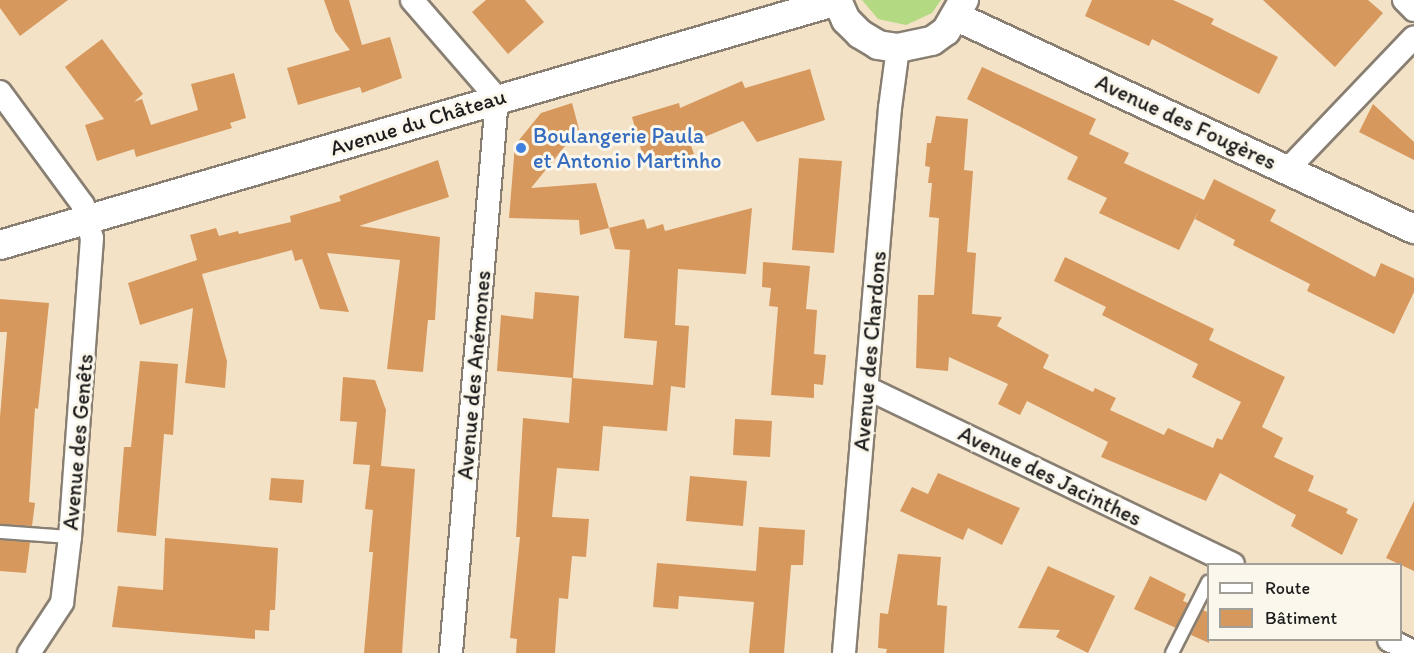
<!DOCTYPE html>
<meta charset="utf-8">
<style>
body{margin:0}
#map{position:relative;width:1414px;height:653px;overflow:hidden;background:#f4e2c7;font-family:Itim,sans-serif}
div>[style]{position:absolute}
[style*='--x']{left:calc(var(--x)*1px);top:calc(var(--y)*1px);width:calc(var(--w)*1px);rotate:calc(var(--a)*1deg)}
.green>*{inset:0;background:#b3d982}
.building>*{inset:0;background:#d6985c}
.roads{filter:drop-shadow(2px 0 #887f72) drop-shadow(-2px 0 #887f72) drop-shadow(0 2px #887f72) drop-shadow(0 -2px #887f72)}
.service>*{height:12px;margin:-6px;padding:0 6px;transform-origin:6px;border-radius:6px;background:#fff}
.minor>*{height:22px;margin:-11px;padding:0 11px;transform-origin:11px;border-radius:11px;background:#fff}
.tertiary>*{height:28px;margin:-14px;padding:0 14px;transform-origin:14px;border-radius:14px;background:#fff}
.dots>*{width:16px;height:16px;translate:-50% -50%;box-sizing:border-box;border:3px solid #fbf7ec;border-radius:50%}
span{translate:-50% -50%;white-space:nowrap;text-align:center;line-height:1.15;-webkit-text-stroke:6px #fbf7ec;paint-order:stroke}
.street-label{font-size:22px;color:#1c1c1c}
.shop-label{font-size:22px;color:#366cbe}
.left{translate:0 -50%;text-align:left}
.legend{position:absolute;left:1207px;top:563px;width:195px;height:78px;box-sizing:border-box;background:#fbf7ec;border:2px solid #a29f99;margin:0;padding:8px 10px;list-style:none;font-size:18px;color:#1c1c1c}
.legend li{display:flex;align-items:center;gap:12px;height:30px}
.legend b{width:30px;border:2px solid #a29f99}
</style>
<div id="map">
<div class="green">
<i style="clip-path:polygon(862px 0,941px 0,932px 13px,906px 25px,878px 19px)"></i>
</div>
<div class="building">
<i style="clip-path:polygon(0 0,68px 0,20px 36px,0 8px)"></i>
<i style="clip-path:polygon(324px 0,349px 0,362px 45px,390px 37px,402px 78px,362px 93px,360px 87px,298px 105px,287px 68px,350px 50px,335px 31px)"></i>
<i style="clip-path:polygon(486px 0,525px 0,544px 22px,508px 54px,472px 12px)"></i>
<i style="clip-path:polygon(1092px 0,1173px 0,1214px 19px,1211px 24px,1278px 57px,1259px 94px,1152px 39px,1149px 46px,1085px 16px)"></i>
<i style="clip-path:polygon(1263px 0,1368px 0,1383px 13px,1335px 67px)"></i>
<i style="clip-path:polygon(102px 39px,143px 94px,134px 102px,142px 99px,151px 125px,198px 110px,191px 84px,234px 73px,246px 118px,230px 123px,232px 128px,136px 157px,134px 149px,97px 161px,85px 125px,104px 119px,65px 67px)"></i>
<i style="clip-path:polygon(982px 67px,1096px 119px,1089px 134px,1129px 153px,1124px 163px,1204px 200px,1214px 179px,1276px 210px,1270px 221px,1375px 277px,1381px 263px,1414px 278px,1414px 292px,1394px 334px,1307px 291px,1310px 284px,1233px 245px,1235px 240px,1195px 219px,1200px 208px,1179px 250px,1099px 213px,1107px 198px,1067px 179px,1078px 157px,967px 99px)"></i>
<i style="clip-path:polygon(810px 69px,825px 120px,757px 142px,743px 121px,690px 143px,694px 154px,645px 164px,632px 117px,679px 103px,680px 108px,742px 81px,745px 88px)"></i>
<i style="clip-path:polygon(572px 103px,579px 129px,531px 188px,596px 183px,609px 228px,580px 235px,579px 220px,509px 218px,515px 145px,541px 113px)"></i>
<i style="clip-path:polygon(1373px 104px,1414px 142px,1414px 160px,1359px 132px)"></i>
<i style="clip-path:polygon(936px 116px,968px 119px,964px 170px,973px 171px,967px 252px,976px 253px,972px 314px,1002px 317px,997px 326px,1049px 355px,1043px 368px,1093px 392px,1095px 388px,1116px 398px,1110px 410px,1164px 435px,1168px 428px,1213px 448px,1217px 438px,1222px 440px,1241px 402px,1192px 377px,1198px 364px,1102px 315px,1106px 307px,1054px 281px,1065px 257px,1214px 329px,1209px 340px,1285px 377px,1262px 427px,1283px 438px,1274px 457px,1314px 476px,1308px 491px,1348px 509px,1346px 513px,1358px 519px,1342px 555px,1291px 526px,1296px 515px,1220px 473px,1206px 501px,1101px 457px,1108px 442px,1027px 401px,1020px 415px,998px 404px,1008px 384px,949px 357px,948px 371px,916px 368px,918px 295px,934px 295px,939px 218px,929px 217px,932px 183px,928px 183px,930px 167px,925px 166px,927px 143px,931px 143px)"></i>
<i style="clip-path:polygon(799px 158px,842px 161px,834px 253px,792px 250px)"></i>
<i style="clip-path:polygon(438px 160px,449px 197px,359px 226px,440px 237px,435px 320px,428px 320px,423px 372px,387px 369px,400px 260px,327px 253px,349px 312px,320px 309px,302px 259px,295px 261px,292px 250px,202px 274px,227px 361px,225px 388px,185px 383px,193px 308px,140px 325px,128px 283px,197px 260px,190px 235px,216px 228px,219px 236px,238px 231px,239px 234px,291px 222px,290px 216px,341px 201px,339px 196px)"></i>
<i style="clip-path:polygon(752px 208px,746px 274px,678px 269px,675px 325px,689px 326px,685px 388px,671px 386px,667px 431px,603px 426px,599px 471px,557px 468px,552px 517px,589px 519px,586px 557px,572px 556px,568px 599px,559px 598px,555px 653px,516px 653px,517px 639px,510px 638px,520px 537px,516px 537px,523px 418px,569px 423px,572px 378px,653px 385px,657px 341px,624px 338px,630px 250px,615px 249px,609px 228px,644px 219px,647px 229px,663px 224px,665px 231px)"></i>
<i style="clip-path:polygon(763px 262px,810px 266px,806px 309px,817px 310px,814px 354px,826px 355px,823px 385px,814px 384px,814px 398px,771px 395px,778px 307px,769px 306px,771px 288px,762px 287px)"></i>
<i style="clip-path:polygon(535px 292px,579px 296px,573px 378px,497px 371px,501px 315px,533px 319px)"></i>
<i style="clip-path:polygon(0 299px,49px 303px,38px 409px,35px 408px,29px 502px,35px 503px,32px 526px,0 524px,0 417px,7px 332px,0 332px)"></i>
<i style="clip-path:polygon(140px 361px,178px 364px,173px 435px,164px 434px,156px 536px,117px 532px,124px 447px,131px 447px)"></i>
<i style="clip-path:polygon(343px 377px,375px 380px,386px 410px,381px 466px,415px 469px,402px 653px,364px 653px,373px 552px,369px 552px,373px 510px,365px 509px,370px 465px,353px 464px,357px 422px,340px 421px)"></i>
<i style="clip-path:polygon(735px 419px,772px 421px,770px 457px,733px 455px)"></i>
<i style="clip-path:polygon(938px 473px,1020px 508px,1002px 545px,968px 528px,963px 540px,900px 511px,912px 487px,928px 494px)"></i>
<i style="clip-path:polygon(690px 476px,747px 481px,743px 526px,686px 521px)"></i>
<i style="clip-path:polygon(271px 478px,304px 480px,302px 503px,269px 500px)"></i>
<i style="clip-path:polygon(1414px 501px,1414px 571px,1386px 558px)"></i>
<i style="clip-path:polygon(759px 527px,805px 530px,803px 565px,791px 565px,784px 653px,749px 653px,754px 602px,679px 596px,678px 609px,653px 607px,657px 563px,756px 571px)"></i>
<i style="clip-path:polygon(165px 538px,278px 548px,275px 610px,270px 610px,269px 631px,255px 630px,255px 639px,112px 627px,118px 586px,163px 590px)"></i>
<i style="clip-path:polygon(0 540px,30px 542px,26px 573px,0 571px)"></i>
<i style="clip-path:polygon(898px 554px,941px 557px,937px 605px,947px 606px,944px 653px,886px 653px,887px 649px,878px 648px,880px 613px,888px 614px)"></i>
<i style="clip-path:polygon(1048px 566px,1115px 596px,1088px 653px,1056px 637px,1060px 630px,1018px 628px)"></i>
<i style="clip-path:polygon(1150px 576px,1186px 594px,1183px 601px,1188px 603px,1176px 628px,1134px 609px)"></i>
<i style="clip-path:polygon(1203px 610px,1209px 613px,1209px 643px,1191px 635px)"></i>
</div>
<div class="roads">
<div class="service">
<i style="--x:0;--y:532;--w:70;--a:4.1"></i>
<i style="--x:1172;--y:653;--w:80;--a:-63.1"></i>
</div>
<div class="minor">
<i style="--x:412;--y:0;--w:130;--a:49.1"></i>
<i style="--x:497;--y:98;--w:557;--a:94.74"></i>
<i style="--x:1404;--y:0;--w:14;--a:45"></i>
<i style="--x:0;--y:92;--w:140;--a:53.7"></i>
<i style="--x:83;--y:205;--w:34;--a:75"></i>
<i style="--x:92;--y:238;--w:300;--a:94.2"></i>
<i style="--x:70;--y:537;--w:66;--a:96.9"></i>
<i style="--x:62;--y:603;--w:60;--a:123.4"></i>
<i style="--x:1288;--y:169;--w:182;--a:-46.3"></i>
<i style="--x:867;--y:388;--w:406;--a:25.7"></i>
<i style="--x:1389;--y:640;--w:28;--a:26"></i>
<i style="--x:844;--y:653;--w:547;--a:-85.18"></i>
<i style="--x:890;--y:108;--w:61;--a:-82.4"></i>
</div>
<div class="tertiary">
<i style="--x:837;--y:0;--w:22;--a:66"></i>
<i style="--x:846;--y:20;--w:20;--a:45"></i>
<i style="--x:860;--y:34;--w:21;--a:31"></i>
<i style="--x:878;--y:45;--w:20;--a:9"></i>
<i style="--x:898;--y:48;--w:35;--a:-12"></i>
<i style="--x:932;--y:41;--w:17;--a:-36"></i>
<i style="--x:946;--y:31;--w:36;--a:-60"></i>
<i style="--x:957;--y:17;--w:504;--a:24.89"></i>
<i style="--x:0;--y:245;--w:872;--a:-16.25"></i>
</div>
</div>
<div class="dots">
<i style="left:521px;top:148px;background:#3f7fe0"></i>
</div>
<div class="street-label">
<span style="left:418px;top:122px;rotate:-17deg">Avenue du Château</span>
<span style="left:1186px;top:122px;rotate:25deg">Avenue des Fougères</span>
<span style="left:870px;top:351px;rotate:-85deg">Avenue des Chardons</span>
<span style="left:474px;top:375px;rotate:-85deg">Avenue des Anémones</span>
<span style="left:78px;top:442px;rotate:-85deg">Avenue des Genêts</span>
<span style="left:1050px;top:476px;rotate:26deg">Avenue des Jacinthes</span>
</div>
<div class="shop-label">
<span class="left" style="left:533px;top:148px">Boulangerie Paula<br>et Antonio Martinho</span>
</div>
<ul class="legend">
<li><b style="height:8px;background:#fff"></b>Route</li>
<li><b style="height:16px;background:#d6985c"></b>Bâtiment</li>
</ul>
</div>
